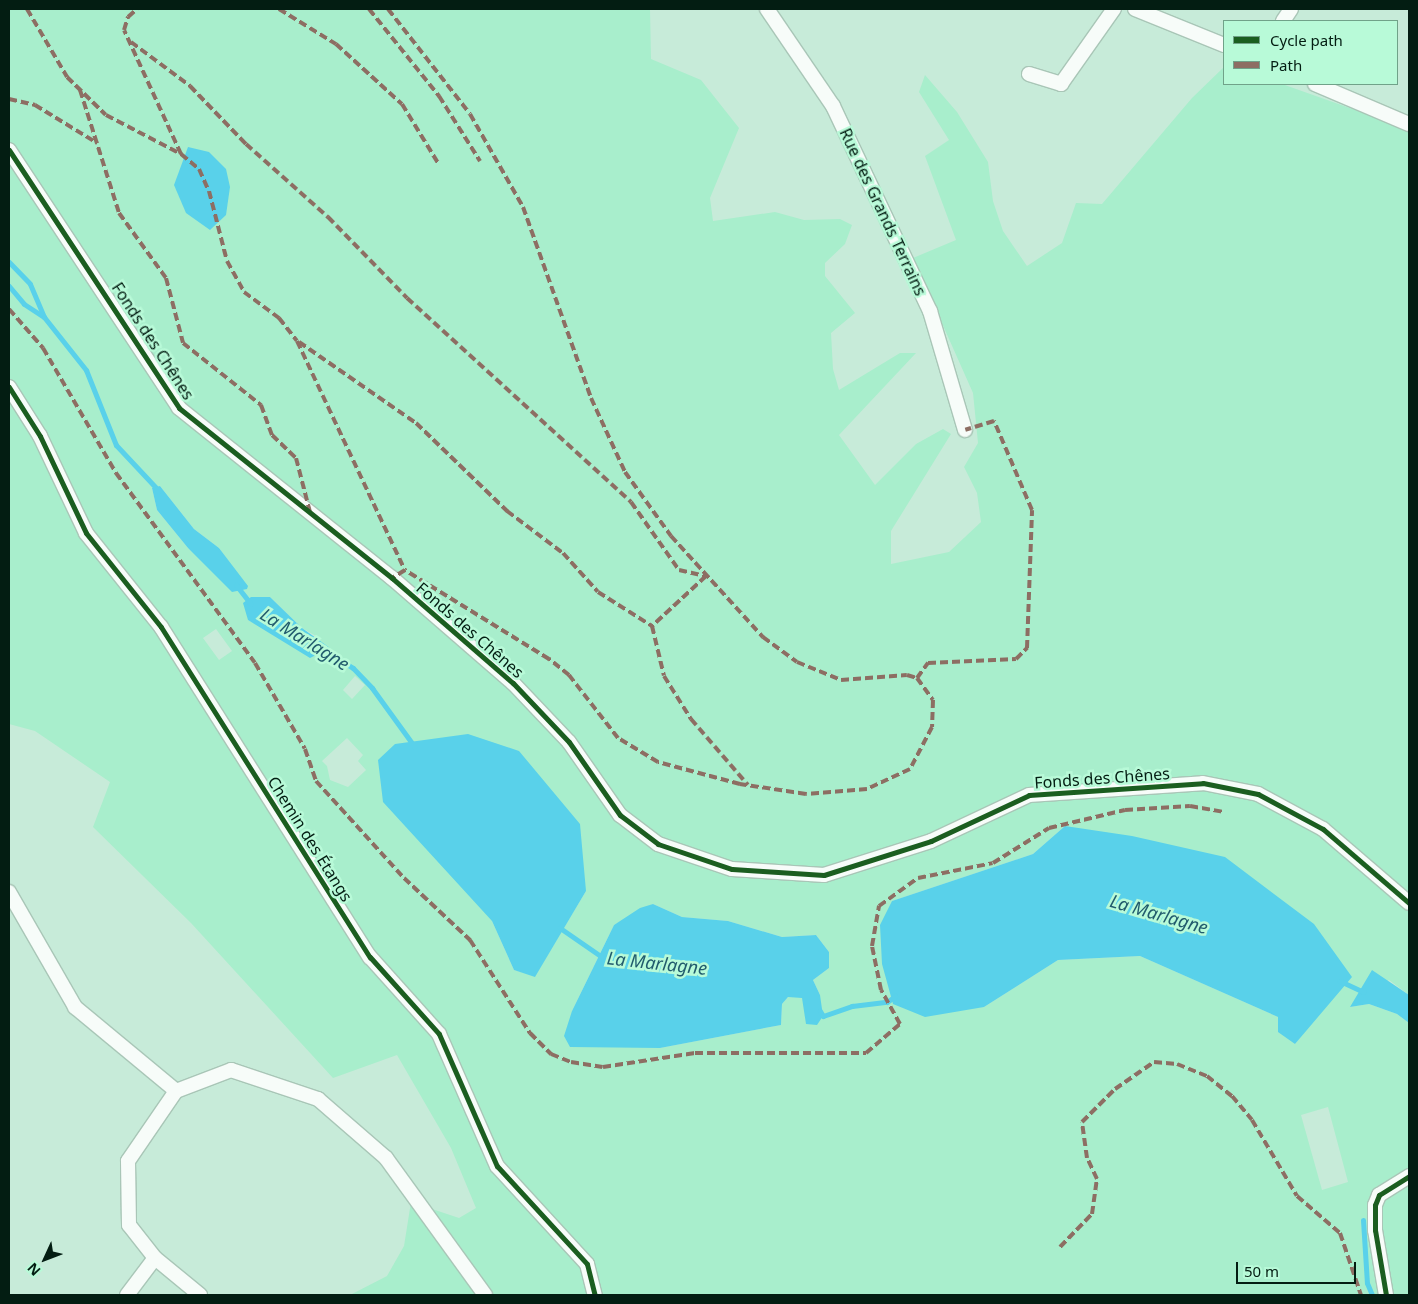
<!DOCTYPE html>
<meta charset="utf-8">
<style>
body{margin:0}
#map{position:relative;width:1418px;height:1304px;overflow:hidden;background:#c7ebd9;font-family:"Noto Sans",sans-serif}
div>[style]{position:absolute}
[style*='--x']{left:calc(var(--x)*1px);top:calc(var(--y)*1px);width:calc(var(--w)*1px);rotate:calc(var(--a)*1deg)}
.green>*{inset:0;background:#a8eecc}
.water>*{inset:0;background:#59d1ea}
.stream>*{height:5px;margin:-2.5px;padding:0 2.5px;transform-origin:2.5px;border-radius:2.5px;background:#59d1ea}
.roads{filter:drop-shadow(1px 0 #a9c6b7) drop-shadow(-1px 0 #a9c6b7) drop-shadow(0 1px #a9c6b7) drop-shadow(0 -1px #a9c6b7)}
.street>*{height:14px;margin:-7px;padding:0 7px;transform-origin:7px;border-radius:7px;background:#f7fcf9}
.quiet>*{height:4px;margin-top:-2px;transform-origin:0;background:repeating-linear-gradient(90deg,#8d6e63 0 8px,transparent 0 12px)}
.cycleway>*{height:5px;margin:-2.5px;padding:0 2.5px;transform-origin:2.5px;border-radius:2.5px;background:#1b5e20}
span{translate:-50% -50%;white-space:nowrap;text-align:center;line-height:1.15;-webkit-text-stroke:5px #b8fad8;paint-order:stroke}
.street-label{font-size:16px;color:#031d12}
.water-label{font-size:18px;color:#215b6d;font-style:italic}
.frame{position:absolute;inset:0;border:10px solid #031d12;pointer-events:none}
.legend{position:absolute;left:1223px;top:20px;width:175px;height:65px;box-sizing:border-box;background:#b8fad8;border:1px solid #70a289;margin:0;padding:6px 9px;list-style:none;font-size:15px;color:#031d12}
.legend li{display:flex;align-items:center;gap:10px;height:25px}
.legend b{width:25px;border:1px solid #70a289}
.north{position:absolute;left:20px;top:1234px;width:50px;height:50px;-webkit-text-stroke:4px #b8fad8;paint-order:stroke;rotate:227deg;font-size:14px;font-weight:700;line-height:20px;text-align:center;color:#031d12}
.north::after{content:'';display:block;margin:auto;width:18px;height:22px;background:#031d12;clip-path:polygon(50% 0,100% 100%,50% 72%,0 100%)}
.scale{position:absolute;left:1236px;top:1262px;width:120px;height:22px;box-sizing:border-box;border:2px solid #031d12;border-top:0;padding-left:6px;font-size:15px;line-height:18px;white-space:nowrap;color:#031d12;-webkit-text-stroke:4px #b8fad8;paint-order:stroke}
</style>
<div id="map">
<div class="green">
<i style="clip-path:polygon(evenodd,9px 9px,650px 9px,651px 59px,701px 80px,739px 128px,710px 198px,713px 221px,775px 212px,804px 220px,840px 219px,852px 225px,845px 244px,825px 263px,825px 276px,855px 313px,831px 333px,833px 369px,839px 390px,900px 353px,916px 353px,839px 435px,875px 485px,916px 444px,943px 429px,951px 434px,891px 531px,891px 564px,949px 552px,981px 522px,977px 493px,964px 467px,978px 443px,973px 393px,913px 258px,956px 240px,925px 156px,949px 140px,919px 92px,925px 75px,957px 112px,988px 162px,993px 201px,1003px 231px,1027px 266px,1062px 243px,1076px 203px,1102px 204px,1192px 98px,1224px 67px,1224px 84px,1282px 84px,1409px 129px,1409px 995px,1389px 980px,1350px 1007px,1369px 1004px,1397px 1014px,1409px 1023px,1409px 1295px,350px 1295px,387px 1276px,404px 1246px,411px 1202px,459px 1218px,476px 1208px,451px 1148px,397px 1055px,333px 1078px,191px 923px,93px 827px,110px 782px,35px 731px,9px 724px,9px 9px,160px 486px,194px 529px,219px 548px,232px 566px,210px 567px,188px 548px,157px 510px,152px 488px,160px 486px,9px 9px,270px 597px,302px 628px,321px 639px,261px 627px,248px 620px,270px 597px,9px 9px,216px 629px,232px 651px,219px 660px,203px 638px,216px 629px,9px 9px,355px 676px,365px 685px,352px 699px,343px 690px,355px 676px,9px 9px,347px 738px,363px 755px,358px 761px,366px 770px,348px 787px,330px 780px,327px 766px,322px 761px,347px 738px,9px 9px,1065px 826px,1322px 1009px,1295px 1044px,1278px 1017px,1140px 956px,1058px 960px,984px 1007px,892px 901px,1033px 854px,1065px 826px,9px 9px,586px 891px,535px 976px,514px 970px,492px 921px,586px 891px,9px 9px,653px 904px,682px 917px,728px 921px,782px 937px,816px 935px,829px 952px,829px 968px,813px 980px,820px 995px,807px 1012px,802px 997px,788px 997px,782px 1004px,781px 1025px,660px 1048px,572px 1011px,614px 925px,653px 904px,9px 9px,1328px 1107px,1348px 1182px,1322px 1190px,1301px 1115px,1328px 1107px)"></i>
</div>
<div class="water">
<i style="clip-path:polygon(188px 147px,209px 152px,226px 169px,230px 187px,226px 215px,210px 230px,186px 213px,174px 185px)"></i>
<i style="clip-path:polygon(160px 486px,194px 529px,219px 548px,248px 586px,247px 589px,232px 592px,188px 548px,157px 510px,152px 488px)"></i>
<i style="clip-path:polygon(251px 597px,270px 597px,302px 628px,330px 648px,310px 658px,248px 620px,243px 603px)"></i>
<i style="clip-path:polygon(468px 734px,519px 751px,580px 824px,586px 891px,535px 977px,514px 970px,492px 921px,383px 802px,378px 760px,395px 744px)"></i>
<i style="clip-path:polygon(1065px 826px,1132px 836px,1225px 857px,1314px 924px,1352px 977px,1295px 1044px,1278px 1032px,1278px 1017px,1140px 956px,1058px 960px,984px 1007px,925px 1017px,893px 1004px,882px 964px,880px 925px,892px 901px,1033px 854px)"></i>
<i style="clip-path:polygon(653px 904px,682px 917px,728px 921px,782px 937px,816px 935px,829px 952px,829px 968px,813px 980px,820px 995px,823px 1016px,817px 1025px,806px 1024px,802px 998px,788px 997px,782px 1004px,781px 1025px,660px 1048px,570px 1047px,564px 1036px,572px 1011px,614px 925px,640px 908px)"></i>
<i style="clip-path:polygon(1372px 970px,1409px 995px,1409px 1023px,1397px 1014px,1369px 1004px,1350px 1007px)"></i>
</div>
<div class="stream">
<i style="--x:9;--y:262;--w:30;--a:46"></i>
<i style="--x:30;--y:284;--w:36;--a:67"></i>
<i style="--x:9;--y:286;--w:23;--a:50"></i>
<i style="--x:24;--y:304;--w:24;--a:33"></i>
<i style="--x:44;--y:317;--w:68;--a:51.6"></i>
<i style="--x:86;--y:370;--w:81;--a:68.2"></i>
<i style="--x:116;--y:445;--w:63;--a:46.9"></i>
<i style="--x:236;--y:585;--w:24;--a:52"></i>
<i style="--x:322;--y:648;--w:37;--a:33"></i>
<i style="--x:353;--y:668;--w:28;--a:46"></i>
<i style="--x:372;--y:688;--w:72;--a:54.1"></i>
<i style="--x:560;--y:928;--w:51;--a:34.6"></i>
<i style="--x:1340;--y:981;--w:26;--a:25"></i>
<i style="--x:820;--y:1011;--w:6;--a:59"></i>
<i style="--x:823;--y:1016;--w:31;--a:-19"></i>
<i style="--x:852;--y:1006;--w:35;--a:-7"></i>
<i style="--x:887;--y:1002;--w:10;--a:-37"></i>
<i style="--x:1363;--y:1220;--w:63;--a:86.4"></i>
<i style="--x:1367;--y:1283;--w:13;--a:67"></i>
</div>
<div class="roads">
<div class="street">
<i style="--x:767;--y:9;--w:117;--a:55.8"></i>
<i style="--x:833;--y:106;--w:227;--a:64.7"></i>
<i style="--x:930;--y:311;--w:124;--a:73.6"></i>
<i style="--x:1135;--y:9;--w:96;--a:22"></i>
<i style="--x:1283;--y:21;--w:14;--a:-56"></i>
<i style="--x:1029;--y:74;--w:34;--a:17"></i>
<i style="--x:1061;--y:84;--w:92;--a:-54.8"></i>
<i style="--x:1315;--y:84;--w:102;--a:23.1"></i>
<i style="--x:9;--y:150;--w:309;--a:56.6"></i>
<i style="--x:179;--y:408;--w:273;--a:38.6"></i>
<i style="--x:392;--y:578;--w:160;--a:41"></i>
<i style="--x:513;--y:683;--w:81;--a:46.5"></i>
<i style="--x:569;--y:742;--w:89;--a:55.1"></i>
<i style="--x:620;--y:815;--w:48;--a:37.3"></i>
<i style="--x:658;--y:844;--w:78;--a:18.7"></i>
<i style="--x:732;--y:869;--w:92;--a:3.7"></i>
<i style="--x:824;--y:875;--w:112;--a:-17.6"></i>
<i style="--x:931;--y:841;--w:108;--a:-25.1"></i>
<i style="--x:1029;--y:795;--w:174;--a:-3.9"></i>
<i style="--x:1203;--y:783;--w:56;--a:11.3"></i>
<i style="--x:1258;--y:794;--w:74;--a:28.3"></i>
<i style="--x:1323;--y:829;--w:113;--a:40.7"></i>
<i style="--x:9;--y:387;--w:58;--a:57.7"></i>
<i style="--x:40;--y:436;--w:107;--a:64.6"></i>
<i style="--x:86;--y:533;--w:120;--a:51.4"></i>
<i style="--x:161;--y:627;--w:391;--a:57.7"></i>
<i style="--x:370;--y:957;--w:103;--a:48.1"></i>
<i style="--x:439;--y:1034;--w:144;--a:66.3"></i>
<i style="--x:497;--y:1166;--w:133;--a:47.4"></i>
<i style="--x:587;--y:1264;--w:32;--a:76"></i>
<i style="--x:9;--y:892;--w:133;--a:60.1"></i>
<i style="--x:75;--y:1007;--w:131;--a:39.7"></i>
<i style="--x:127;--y:1295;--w:46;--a:-52.9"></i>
<i style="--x:200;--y:1295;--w:58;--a:-140.6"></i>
<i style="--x:155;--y:1258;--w:42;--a:-128.2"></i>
<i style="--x:129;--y:1225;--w:64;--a:-90.9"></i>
<i style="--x:128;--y:1161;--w:85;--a:-55.6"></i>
<i style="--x:176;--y:1091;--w:59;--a:-20.9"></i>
<i style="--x:231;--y:1070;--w:92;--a:18.4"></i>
<i style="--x:318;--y:1099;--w:90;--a:40.9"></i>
<i style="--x:386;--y:1158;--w:169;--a:54.1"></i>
<i style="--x:1386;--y:1295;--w:66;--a:-99.6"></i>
<i style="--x:1375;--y:1230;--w:25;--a:-90"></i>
<i style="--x:1375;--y:1205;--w:11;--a:-68"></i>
<i style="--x:1379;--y:1195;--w:36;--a:-32"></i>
</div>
</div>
<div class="quiet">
<i style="--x:27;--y:9;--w:79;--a:59.5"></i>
<i style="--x:67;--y:77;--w:54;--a:44.3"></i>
<i style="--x:106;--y:115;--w:85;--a:27.5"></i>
<i style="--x:181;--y:154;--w:136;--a:-114.7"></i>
<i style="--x:124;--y:30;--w:14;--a:-73"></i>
<i style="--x:128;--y:17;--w:12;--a:-42"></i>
<i style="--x:279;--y:9;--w:67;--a:31.6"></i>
<i style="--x:336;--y:44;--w:89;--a:42.3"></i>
<i style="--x:402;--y:104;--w:69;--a:58.6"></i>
<i style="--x:369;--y:9;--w:112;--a:51.2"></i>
<i style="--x:439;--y:96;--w:77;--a:57.8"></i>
<i style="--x:388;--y:9;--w:133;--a:52"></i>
<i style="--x:470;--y:114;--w:107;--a:60.3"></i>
<i style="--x:523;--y:207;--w:203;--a:70.4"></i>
<i style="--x:591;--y:398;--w:81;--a:65.3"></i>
<i style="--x:625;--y:472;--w:79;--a:54.3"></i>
<i style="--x:671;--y:536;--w:137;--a:47.7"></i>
<i style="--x:763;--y:637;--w:42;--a:36.3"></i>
<i style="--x:797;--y:662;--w:48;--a:22.2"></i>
<i style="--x:841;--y:680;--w:66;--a:-4.3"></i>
<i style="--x:907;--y:675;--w:10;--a:17"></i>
<i style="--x:917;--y:678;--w:27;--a:54"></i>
<i style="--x:933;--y:700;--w:27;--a:92"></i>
<i style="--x:932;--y:727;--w:47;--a:117.6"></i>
<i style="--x:910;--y:769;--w:47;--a:155.1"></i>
<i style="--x:867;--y:789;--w:61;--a:175.3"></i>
<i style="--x:806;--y:794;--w:67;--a:-171.4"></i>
<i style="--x:740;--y:784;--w:85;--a:-165"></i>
<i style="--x:658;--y:762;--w:47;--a:-149"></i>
<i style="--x:618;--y:738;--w:80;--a:-127.9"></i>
<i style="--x:569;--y:675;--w:26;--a:-141"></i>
<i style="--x:549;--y:659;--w:169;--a:-148.3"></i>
<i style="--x:405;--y:570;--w:15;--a:148"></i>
<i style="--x:131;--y:42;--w:74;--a:36.7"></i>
<i style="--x:190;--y:86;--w:81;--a:46"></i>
<i style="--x:246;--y:144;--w:110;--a:41.7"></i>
<i style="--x:328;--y:217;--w:113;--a:45.7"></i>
<i style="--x:407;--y:298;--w:303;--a:42.3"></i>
<i style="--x:631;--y:502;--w:83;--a:54.8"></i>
<i style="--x:679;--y:570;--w:28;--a:13"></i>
<i style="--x:80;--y:90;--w:129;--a:72.4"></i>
<i style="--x:119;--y:213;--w:80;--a:54.1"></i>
<i style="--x:166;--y:278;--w:67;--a:75.3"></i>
<i style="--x:183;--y:343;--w:100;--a:38.5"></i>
<i style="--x:261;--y:405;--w:32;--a:70"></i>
<i style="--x:272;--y:435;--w:33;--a:44"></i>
<i style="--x:296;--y:458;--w:56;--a:75.5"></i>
<i style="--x:9;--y:99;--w:27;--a:13"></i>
<i style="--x:35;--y:105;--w:73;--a:31.5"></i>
<i style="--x:181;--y:154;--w:23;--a:40"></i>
<i style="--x:199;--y:169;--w:24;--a:66"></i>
<i style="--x:209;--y:191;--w:72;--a:75.6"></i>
<i style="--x:227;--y:261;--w:35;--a:61"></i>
<i style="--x:244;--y:292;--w:44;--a:36.6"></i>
<i style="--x:279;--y:318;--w:29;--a:52"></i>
<i style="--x:297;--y:341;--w:253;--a:64.8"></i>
<i style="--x:9;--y:309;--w:52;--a:48.9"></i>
<i style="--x:43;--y:348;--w:145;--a:59.7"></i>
<i style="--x:116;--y:473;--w:235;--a:53.8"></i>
<i style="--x:255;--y:663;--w:99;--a:59.8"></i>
<i style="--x:305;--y:749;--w:34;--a:71"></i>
<i style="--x:316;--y:781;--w:131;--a:47.8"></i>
<i style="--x:404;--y:878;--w:91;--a:43.2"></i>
<i style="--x:470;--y:940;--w:111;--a:57.2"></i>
<i style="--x:530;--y:1033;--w:30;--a:45"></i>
<i style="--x:551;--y:1054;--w:22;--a:22"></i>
<i style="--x:571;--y:1062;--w:32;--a:9"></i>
<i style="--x:603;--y:1067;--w:93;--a:-8.7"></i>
<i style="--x:695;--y:1053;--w:171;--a:0"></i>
<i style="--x:866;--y:1053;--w:45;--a:-40.5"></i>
<i style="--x:900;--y:1024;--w:39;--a:-119"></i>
<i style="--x:881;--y:990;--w:45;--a:-101.6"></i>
<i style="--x:872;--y:946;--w:41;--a:-80.1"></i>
<i style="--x:879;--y:906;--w:48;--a:-35.7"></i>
<i style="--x:918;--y:878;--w:76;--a:-11.3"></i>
<i style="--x:993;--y:863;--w:66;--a:-32"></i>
<i style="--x:1049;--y:828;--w:78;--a:-13.3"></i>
<i style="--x:1125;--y:810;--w:65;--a:-3.5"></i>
<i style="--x:1190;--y:806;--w:34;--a:10"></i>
<i style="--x:299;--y:342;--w:142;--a:34.7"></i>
<i style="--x:416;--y:423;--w:127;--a:44"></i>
<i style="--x:507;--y:511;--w:70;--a:36.9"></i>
<i style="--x:563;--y:553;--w:52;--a:48.1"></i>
<i style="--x:598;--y:592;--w:64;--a:32.2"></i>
<i style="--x:706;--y:576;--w:74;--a:137.2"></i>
<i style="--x:652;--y:626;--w:51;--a:76.5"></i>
<i style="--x:664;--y:676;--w:51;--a:57.9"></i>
<i style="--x:691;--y:719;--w:87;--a:49.2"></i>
<i style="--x:917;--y:678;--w:19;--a:-54"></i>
<i style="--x:928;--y:663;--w:88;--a:-2.6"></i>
<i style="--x:1016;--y:659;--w:16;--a:-45"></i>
<i style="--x:1027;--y:648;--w:138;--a:-87.9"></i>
<i style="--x:1032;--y:510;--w:97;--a:-113.1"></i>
<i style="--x:994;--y:421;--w:30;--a:163"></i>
<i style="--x:1060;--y:1247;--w:46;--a:-45.9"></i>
<i style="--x:1092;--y:1214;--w:35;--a:-82"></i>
<i style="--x:1097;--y:1179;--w:23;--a:-115"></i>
<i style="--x:1087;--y:1158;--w:36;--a:-98"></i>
<i style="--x:1082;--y:1122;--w:47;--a:-45"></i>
<i style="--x:1115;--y:1089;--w:47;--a:-34.7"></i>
<i style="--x:1154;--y:1062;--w:23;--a:5"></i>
<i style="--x:1177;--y:1064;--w:32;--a:22"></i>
<i style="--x:1207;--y:1076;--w:32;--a:39"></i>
<i style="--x:1232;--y:1096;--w:31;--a:50"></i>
<i style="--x:1252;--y:1120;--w:88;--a:59.4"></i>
<i style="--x:1297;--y:1196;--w:57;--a:40.7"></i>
<i style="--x:1340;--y:1233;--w:65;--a:71.3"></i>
</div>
<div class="cycleway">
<i style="--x:9;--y:150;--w:309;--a:56.6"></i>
<i style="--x:179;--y:408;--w:273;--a:38.6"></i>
<i style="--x:392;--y:578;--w:160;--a:41"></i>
<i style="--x:513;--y:683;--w:81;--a:46.5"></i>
<i style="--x:569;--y:742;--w:89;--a:55.1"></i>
<i style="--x:620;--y:815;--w:48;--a:37.3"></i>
<i style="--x:658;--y:844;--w:78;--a:18.7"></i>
<i style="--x:732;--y:869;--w:92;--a:3.7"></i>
<i style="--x:824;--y:875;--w:112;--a:-17.6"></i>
<i style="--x:931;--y:841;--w:108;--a:-25.1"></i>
<i style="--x:1029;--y:795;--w:174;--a:-3.9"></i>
<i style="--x:1203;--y:783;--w:56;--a:11.3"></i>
<i style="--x:1258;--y:794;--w:74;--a:28.3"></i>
<i style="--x:1323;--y:829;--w:113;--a:40.7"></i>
<i style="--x:9;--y:387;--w:58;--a:57.7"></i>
<i style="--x:40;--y:436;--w:107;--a:64.6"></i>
<i style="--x:86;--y:533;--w:120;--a:51.4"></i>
<i style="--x:161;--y:627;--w:391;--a:57.7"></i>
<i style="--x:370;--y:957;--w:103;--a:48.1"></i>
<i style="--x:439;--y:1034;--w:144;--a:66.3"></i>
<i style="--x:497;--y:1166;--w:133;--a:47.4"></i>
<i style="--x:587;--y:1264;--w:32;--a:76"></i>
<i style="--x:1386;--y:1295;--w:66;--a:-99.6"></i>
<i style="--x:1375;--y:1230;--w:25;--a:-90"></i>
<i style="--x:1375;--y:1205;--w:11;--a:-68"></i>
<i style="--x:1379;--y:1195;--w:36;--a:-32"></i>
</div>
<div class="street-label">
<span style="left:883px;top:212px;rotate:65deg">Rue des Grands Terrains</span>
<span style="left:153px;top:341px;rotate:57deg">Fonds des Chênes</span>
<span style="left:470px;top:630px;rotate:41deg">Fonds des Chênes</span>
<span style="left:1102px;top:778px;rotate:-4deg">Fonds des Chênes</span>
<span style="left:310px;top:839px;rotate:58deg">Chemin des Étangs</span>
</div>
<div class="water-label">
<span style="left:305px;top:639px;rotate:32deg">La Marlagne</span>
<span style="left:1159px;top:914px;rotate:16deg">La Marlagne</span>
<span style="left:657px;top:963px;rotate:6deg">La Marlagne</span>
</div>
<div class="frame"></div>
<ul class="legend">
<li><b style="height:6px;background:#1b5e20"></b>Cycle path</li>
<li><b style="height:6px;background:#8d6e63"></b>Path</li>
</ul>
<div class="north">N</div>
<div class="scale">50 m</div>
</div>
